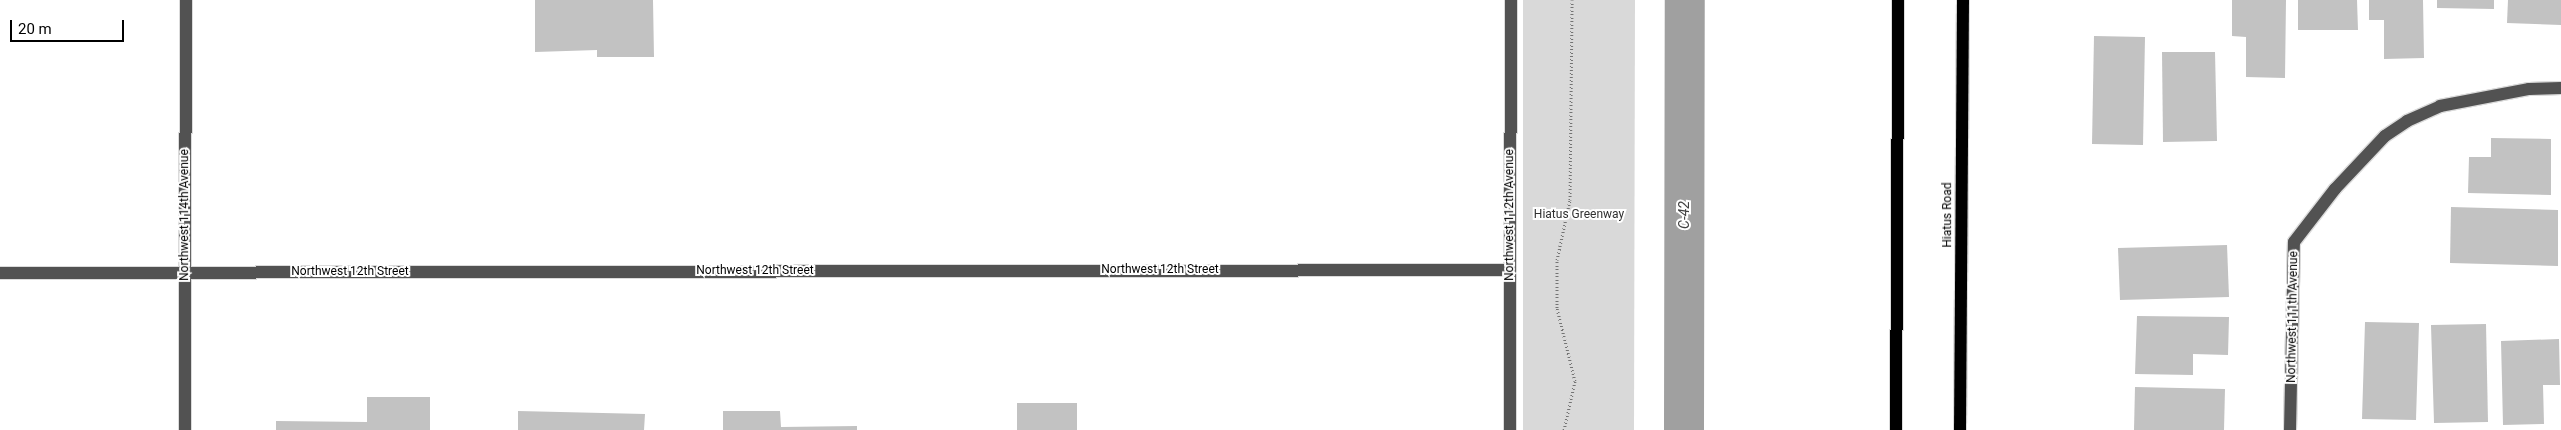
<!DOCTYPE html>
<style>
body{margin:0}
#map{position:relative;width:2561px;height:430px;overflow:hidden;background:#fff;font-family:Roboto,sans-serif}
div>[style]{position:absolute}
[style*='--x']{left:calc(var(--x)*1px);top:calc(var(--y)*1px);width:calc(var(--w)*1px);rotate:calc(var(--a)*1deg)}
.green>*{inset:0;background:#d9d9d9}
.canal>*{height:40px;margin:-20px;padding:0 20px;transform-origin:20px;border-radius:20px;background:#a0a0a0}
.building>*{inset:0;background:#c2c2c2}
.path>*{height:3px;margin-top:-1.5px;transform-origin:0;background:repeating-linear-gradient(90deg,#747474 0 1px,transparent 0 3.5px)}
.roads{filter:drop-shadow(1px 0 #dbdbdb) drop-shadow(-1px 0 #dbdbdb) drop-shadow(0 1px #dbdbdb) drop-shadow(0 -1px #dbdbdb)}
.minor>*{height:12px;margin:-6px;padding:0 6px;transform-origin:6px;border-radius:6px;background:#525252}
.major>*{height:12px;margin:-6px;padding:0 6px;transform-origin:6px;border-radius:6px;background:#000}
span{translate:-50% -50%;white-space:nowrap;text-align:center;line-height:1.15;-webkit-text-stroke:4px #fff;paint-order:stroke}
.street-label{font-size:12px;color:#000}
.park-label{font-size:12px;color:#303030}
.water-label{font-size:14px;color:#414141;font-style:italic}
.scale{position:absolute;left:10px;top:20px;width:114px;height:22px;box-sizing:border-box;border:2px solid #000;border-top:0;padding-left:6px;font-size:15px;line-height:18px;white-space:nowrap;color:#000;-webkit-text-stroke:4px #fff;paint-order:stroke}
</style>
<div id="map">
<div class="green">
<i style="clip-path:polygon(1523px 0,1635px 0,1634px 430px,1523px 430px)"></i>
</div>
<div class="canal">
<i style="--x:1684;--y:430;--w:430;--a:-89.9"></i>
</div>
<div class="building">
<i style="clip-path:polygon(535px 0,653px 0,654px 57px,597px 57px,597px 50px,535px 52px)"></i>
<i style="clip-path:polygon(2232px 0,2286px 0,2285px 78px,2246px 77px,2246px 37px,2232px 36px)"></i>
<i style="clip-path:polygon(2298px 0,2357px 0,2358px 30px,2298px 30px)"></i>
<i style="clip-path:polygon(2369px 0,2423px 0,2424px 58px,2384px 59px,2384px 20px,2369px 20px)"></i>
<i style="clip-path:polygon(2437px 0,2494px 0,2494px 9px,2437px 8px)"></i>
<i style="clip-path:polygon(2508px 0,2561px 0,2561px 25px,2507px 23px)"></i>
<i style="clip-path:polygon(2094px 36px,2145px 37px,2143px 145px,2092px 144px)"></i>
<i style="clip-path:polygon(2162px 52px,2215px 52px,2217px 141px,2163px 142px)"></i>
<i style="clip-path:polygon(2491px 138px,2551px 139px,2551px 195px,2468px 193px,2469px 157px,2491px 157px)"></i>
<i style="clip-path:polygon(2451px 207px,2558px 210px,2558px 266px,2450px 263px)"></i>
<i style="clip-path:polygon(2227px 245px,2229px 297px,2120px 300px,2118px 248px)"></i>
<i style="clip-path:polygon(2137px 316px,2229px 317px,2228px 355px,2193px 354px,2193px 375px,2135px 374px)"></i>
<i style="clip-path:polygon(2365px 322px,2419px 323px,2416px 420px,2362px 419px)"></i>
<i style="clip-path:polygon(2486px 324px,2488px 422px,2434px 423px,2431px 325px)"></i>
<i style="clip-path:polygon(2559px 339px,2560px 385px,2543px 385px,2544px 424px,2503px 425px,2501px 341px)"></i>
<i style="clip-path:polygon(2135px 387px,2225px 389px,2224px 430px,2134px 430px)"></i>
<i style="clip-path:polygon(367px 397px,430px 397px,430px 430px,276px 430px,276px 421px,367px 422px)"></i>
<i style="clip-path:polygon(1017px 403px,1077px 403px,1077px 430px,1017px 430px)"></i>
<i style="clip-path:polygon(518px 411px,645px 414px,644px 430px,518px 430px)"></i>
<i style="clip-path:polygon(723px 411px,780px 411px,781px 427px,857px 426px,857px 430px,723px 430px)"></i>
</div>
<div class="path">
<i style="--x:1564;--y:430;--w:50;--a:-77.3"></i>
<i style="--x:1575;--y:381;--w:75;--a:-103.9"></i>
<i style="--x:1557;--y:308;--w:48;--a:-90"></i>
<i style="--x:1557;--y:260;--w:61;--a:-77.8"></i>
<i style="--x:1570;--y:200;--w:200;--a:-89.4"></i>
</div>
<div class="roads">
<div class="minor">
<i style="--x:0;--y:273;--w:1510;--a:-0.11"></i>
<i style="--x:185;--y:430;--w:430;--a:-89.9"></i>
<i style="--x:1510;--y:430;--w:430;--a:-89.9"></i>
<i style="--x:2290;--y:430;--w:188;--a:-88.8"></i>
<i style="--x:2294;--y:242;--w:67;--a:-52.3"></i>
<i style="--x:2335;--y:189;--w:73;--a:-46.7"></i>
<i style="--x:2385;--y:136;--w:27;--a:-34"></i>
<i style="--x:2407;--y:121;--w:36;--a:-24"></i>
<i style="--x:2440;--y:106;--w:91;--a:-10.8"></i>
<i style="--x:2529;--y:89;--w:32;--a:-2"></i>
</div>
<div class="major">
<i style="--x:1896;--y:430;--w:430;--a:-89.7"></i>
<i style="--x:1960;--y:430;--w:430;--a:-89.6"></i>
</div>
</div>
<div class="street-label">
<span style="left:185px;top:215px;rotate:-90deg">Northwest 114th Avenue</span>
<span style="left:1510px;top:215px;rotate:-90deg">Northwest 112th Avenue</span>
<span style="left:1948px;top:215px;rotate:-90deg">Hiatus Road</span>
<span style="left:1160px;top:270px">Northwest 12th Street</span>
<span style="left:755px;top:271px">Northwest 12th Street</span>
<span style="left:350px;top:272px">Northwest 12th Street</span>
<span style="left:2293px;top:317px;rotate:-89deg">Northwest 111th Avenue</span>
</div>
<div class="park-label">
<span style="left:1579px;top:215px">Hiatus Greenway</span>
</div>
<div class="water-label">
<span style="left:1684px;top:215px;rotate:-90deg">C-42</span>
</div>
<div class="scale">20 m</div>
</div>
